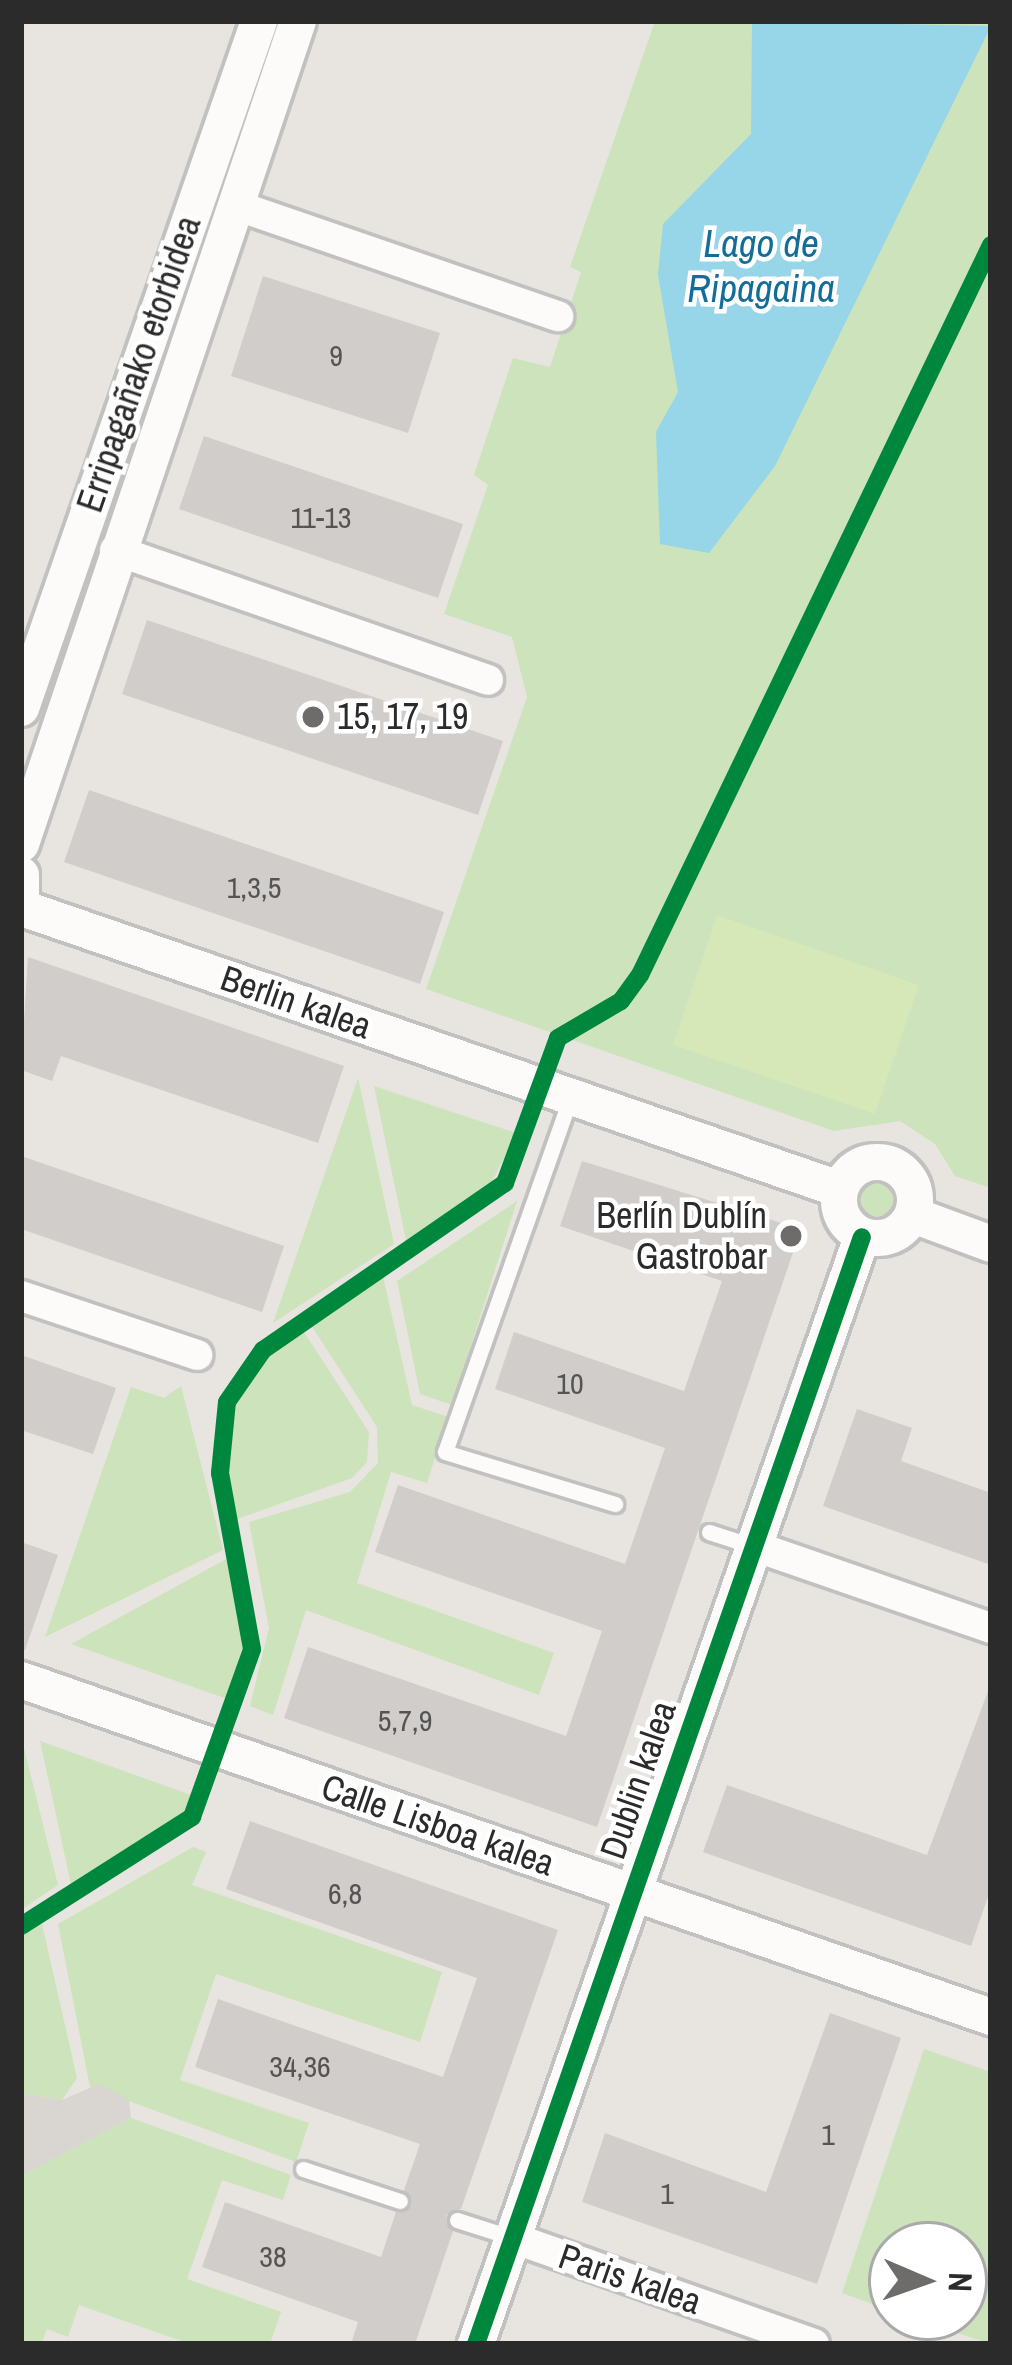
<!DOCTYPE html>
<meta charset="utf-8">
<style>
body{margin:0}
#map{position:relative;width:1012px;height:2365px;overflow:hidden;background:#e8e5e0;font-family:"Archivo Narrow",sans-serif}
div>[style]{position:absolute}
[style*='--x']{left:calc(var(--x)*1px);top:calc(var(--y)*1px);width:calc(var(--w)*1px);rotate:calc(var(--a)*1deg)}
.green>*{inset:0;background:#cce3bb}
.round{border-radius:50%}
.pitch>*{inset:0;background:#d6e7b8}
.plaza>*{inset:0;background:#d9d5d0}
.water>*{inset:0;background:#97d5e8}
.building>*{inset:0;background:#d0cdca}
.roads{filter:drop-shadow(3px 0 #c2c1c1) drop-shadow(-3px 0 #c2c1c1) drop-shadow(0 3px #c2c1c1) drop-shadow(0 -3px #c2c1c1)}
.service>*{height:15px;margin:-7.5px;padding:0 7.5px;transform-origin:7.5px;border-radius:7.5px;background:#fcfbfa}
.minor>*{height:30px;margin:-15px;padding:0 15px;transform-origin:15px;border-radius:15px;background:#fcfbfa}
.tertiary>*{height:36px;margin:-18px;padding:0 18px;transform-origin:18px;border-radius:18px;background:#fcfbfa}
.tertiary>.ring{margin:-18px;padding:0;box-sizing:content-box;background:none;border:36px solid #fcfbfa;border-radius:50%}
.cycleway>*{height:18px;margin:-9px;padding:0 9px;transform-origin:9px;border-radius:9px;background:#00873e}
.dots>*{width:33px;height:33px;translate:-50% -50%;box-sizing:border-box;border:6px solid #fff;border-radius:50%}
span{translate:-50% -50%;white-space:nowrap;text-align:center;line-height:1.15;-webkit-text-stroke:9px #fff;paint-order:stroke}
.number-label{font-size:30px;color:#555454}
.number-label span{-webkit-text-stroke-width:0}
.street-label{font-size:36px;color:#2b2b2b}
.poi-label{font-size:36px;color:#2b2b2b}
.left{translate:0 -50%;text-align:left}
.right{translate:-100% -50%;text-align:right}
.water-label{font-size:39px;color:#126d98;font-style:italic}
.frame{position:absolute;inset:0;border:24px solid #2b2b2b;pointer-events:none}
.north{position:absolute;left:868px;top:2221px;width:120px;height:120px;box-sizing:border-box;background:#fff;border:3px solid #aaa;border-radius:50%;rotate:92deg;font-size:33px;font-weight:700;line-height:48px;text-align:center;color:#2b2b2b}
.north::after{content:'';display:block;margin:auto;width:42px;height:54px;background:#6d6c6a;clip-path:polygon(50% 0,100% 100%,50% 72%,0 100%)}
</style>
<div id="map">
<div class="green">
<i style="clip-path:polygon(655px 21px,991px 21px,991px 1188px,955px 1176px,935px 1144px,900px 1121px,834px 1131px,426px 989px,527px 697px,512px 637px,444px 614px,488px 485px,474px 475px,513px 358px,550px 367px,581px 272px,570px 267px)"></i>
<i style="clip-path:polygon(358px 1078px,394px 1244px,273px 1323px)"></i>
<i style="clip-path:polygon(374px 1086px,516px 1133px,486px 1194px,407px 1245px)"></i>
<i class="round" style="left:859px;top:1180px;width:36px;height:36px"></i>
<i style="clip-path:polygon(517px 1201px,452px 1405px,420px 1394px,397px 1281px)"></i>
<i style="clip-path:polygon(383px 1276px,412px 1405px,448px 1417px,427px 1483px,391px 1472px,357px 1583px,554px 1653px,539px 1695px,306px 1610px,273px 1715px,250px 1706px,269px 1628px,249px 1522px,350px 1492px,378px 1463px,377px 1427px,309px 1322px)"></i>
<i style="clip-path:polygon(302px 1329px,369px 1432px,367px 1462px,352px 1478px,237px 1519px,225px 1472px,234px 1404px,247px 1376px)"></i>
<i style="clip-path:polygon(181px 1386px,223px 1550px,45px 1637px,131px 1387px,164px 1398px)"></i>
<i style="clip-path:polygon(230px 1557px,247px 1625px,230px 1700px,71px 1644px)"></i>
<i style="clip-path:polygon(21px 1736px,58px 1885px,21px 1910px)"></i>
<i style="clip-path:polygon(40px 1741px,194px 1796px,171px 1831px,72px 1889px)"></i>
<i style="clip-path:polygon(193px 1847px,206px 1852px,192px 1885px,442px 1972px,420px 2042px,216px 1974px,180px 2080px,309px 2123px,296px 2162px,90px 2087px,58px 1924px)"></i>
<i style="clip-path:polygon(42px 1924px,77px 2078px,62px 2100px,21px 2093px,21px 1936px)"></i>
<i style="clip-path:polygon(924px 2049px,991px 2072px,991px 2344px,909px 2317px,964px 2317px,964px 2245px,892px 2245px,892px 2311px,842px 2293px)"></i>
<i style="clip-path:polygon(131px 2118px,291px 2175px,283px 2200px,222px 2180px,187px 2279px,281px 2312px,270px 2344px,190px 2344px,79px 2305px,68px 2337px,47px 2329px,41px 2344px,21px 2344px,21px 2176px)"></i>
</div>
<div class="pitch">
<i style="clip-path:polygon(717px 915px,919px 985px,875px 1114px,673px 1045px)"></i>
</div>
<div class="plaza">
<i style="clip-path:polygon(99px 2084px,129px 2100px,131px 2118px,21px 2176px,21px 2093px,62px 2100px)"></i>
</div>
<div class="water">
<i style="clip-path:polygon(752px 21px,991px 26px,775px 466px,709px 553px,660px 544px,656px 432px,678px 392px,658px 275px,663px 224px,751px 134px)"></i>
</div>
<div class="building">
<i style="clip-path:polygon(263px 276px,440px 333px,408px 433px,231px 376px)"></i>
<i style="clip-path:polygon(204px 436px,463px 524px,438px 598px,179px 509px)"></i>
<i style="clip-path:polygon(147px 620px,503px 741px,478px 815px,122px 694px)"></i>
<i style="clip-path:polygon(89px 790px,444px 912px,420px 984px,64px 862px)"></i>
<i style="clip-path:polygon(28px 957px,344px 1066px,318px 1143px,61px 1056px,52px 1081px,21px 1070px)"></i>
<i style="clip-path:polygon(21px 1156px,284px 1246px,262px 1312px,21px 1229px)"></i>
<i style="clip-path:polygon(582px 1161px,801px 1229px,597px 1827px,284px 1718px,308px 1647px,566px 1736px,602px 1631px,375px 1552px,398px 1485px,625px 1564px,665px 1448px,495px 1389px,514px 1332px,684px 1391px,722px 1281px,560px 1226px)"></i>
<i style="clip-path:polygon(21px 1355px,116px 1388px,93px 1454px,21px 1430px)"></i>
<i style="clip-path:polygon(857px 1409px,912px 1428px,901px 1461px,991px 1493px,991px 1565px,823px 1506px)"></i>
<i style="clip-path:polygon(21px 1542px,58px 1555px,25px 1650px,21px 1650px)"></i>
<i style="clip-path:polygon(991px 1683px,991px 1888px,971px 1946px,703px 1852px,727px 1785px,927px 1855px)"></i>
<i style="clip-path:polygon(250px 1821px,558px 1930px,461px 2209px,446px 2215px,453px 2231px,415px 2344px,351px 2344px,358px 2322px,202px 2267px,225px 2202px,381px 2257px,396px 2212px,411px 2206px,404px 2190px,420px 2144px,195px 2067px,218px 1999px,443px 2077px,477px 1978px,226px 1889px)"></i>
<i style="clip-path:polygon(830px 2013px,901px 2038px,817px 2284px,582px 2202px,605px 2133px,766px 2192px)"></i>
</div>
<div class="roads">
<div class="service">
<i style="--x:570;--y:1099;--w:374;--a:109.5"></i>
<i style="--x:445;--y:1452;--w:178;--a:17"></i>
<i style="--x:709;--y:1532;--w:45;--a:18"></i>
<i style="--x:303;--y:2169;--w:102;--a:18.3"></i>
<i style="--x:457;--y:2220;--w:56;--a:17.8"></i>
</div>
<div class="minor">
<i style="--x:235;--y:205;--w:342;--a:19"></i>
<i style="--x:115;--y:550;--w:395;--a:19.2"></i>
<i style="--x:21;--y:1296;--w:186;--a:18.5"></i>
<i style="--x:754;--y:1546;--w:251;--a:19.1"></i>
<i style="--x:513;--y:2238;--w:319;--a:19.4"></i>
</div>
<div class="tertiary">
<i style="--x:21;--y:708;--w:727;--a:-70.89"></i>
<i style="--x:21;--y:844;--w:868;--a:-71.4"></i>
<i style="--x:21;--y:875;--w:35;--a:90"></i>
<i style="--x:22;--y:908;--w:864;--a:18.98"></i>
<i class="ring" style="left:839px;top:1162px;width:40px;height:40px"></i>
<i style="--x:913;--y:1215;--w:83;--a:20.4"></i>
<i style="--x:21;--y:1680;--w:1027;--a:19.16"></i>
<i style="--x:476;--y:2344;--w:1172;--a:-70.78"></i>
</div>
</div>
<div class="cycleway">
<i style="--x:21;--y:1926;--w:203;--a:-32.5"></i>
<i style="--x:192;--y:1817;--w:178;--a:-70.3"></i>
<i style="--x:252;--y:1649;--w:179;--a:-100.3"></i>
<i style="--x:220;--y:1473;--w:71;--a:-84.4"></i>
<i style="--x:227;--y:1402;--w:63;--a:-55.3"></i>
<i style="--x:263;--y:1350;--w:294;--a:-34.6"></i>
<i style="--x:505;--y:1183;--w:154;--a:-69.9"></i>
<i style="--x:558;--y:1038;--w:73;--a:-30.4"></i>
<i style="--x:621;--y:1001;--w:32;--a:-54"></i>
<i style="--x:640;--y:975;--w:810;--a:-64.32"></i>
<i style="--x:476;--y:2344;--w:1172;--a:-70.78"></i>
</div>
<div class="dots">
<i style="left:313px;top:717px;background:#6d6c6a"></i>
<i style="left:791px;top:1236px;background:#6d6c6a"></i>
</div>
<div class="number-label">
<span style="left:336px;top:355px">9</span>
<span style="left:321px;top:517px">11-13</span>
<span style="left:254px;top:887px">1,3,5</span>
<span style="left:570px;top:1383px">10</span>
<span style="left:405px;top:1720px">5,7,9</span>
<span style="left:345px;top:1893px">6,8</span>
<span style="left:300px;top:2066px">34,36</span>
<span style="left:828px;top:2134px">1</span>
<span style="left:667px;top:2193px">1</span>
<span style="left:273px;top:2256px">38</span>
</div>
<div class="street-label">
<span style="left:139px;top:364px;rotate:-71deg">Erripagañako etorbidea</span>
<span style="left:296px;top:1002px;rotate:19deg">Berlin kalea</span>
<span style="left:638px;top:1780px;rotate:-71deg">Dublin kalea</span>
<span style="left:438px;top:1825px;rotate:19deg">Calle Lisboa kalea</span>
<span style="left:630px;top:2279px;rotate:19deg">Paris kalea</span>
</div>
<div class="poi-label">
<span class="left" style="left:337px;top:717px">15, 17, 19</span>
<span class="right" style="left:767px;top:1236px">Berlín Dublín<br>Gastrobar</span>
</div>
<div class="water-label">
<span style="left:761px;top:266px">Lago de<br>Ripagaina</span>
</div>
<div class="frame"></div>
<div class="north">N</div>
</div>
